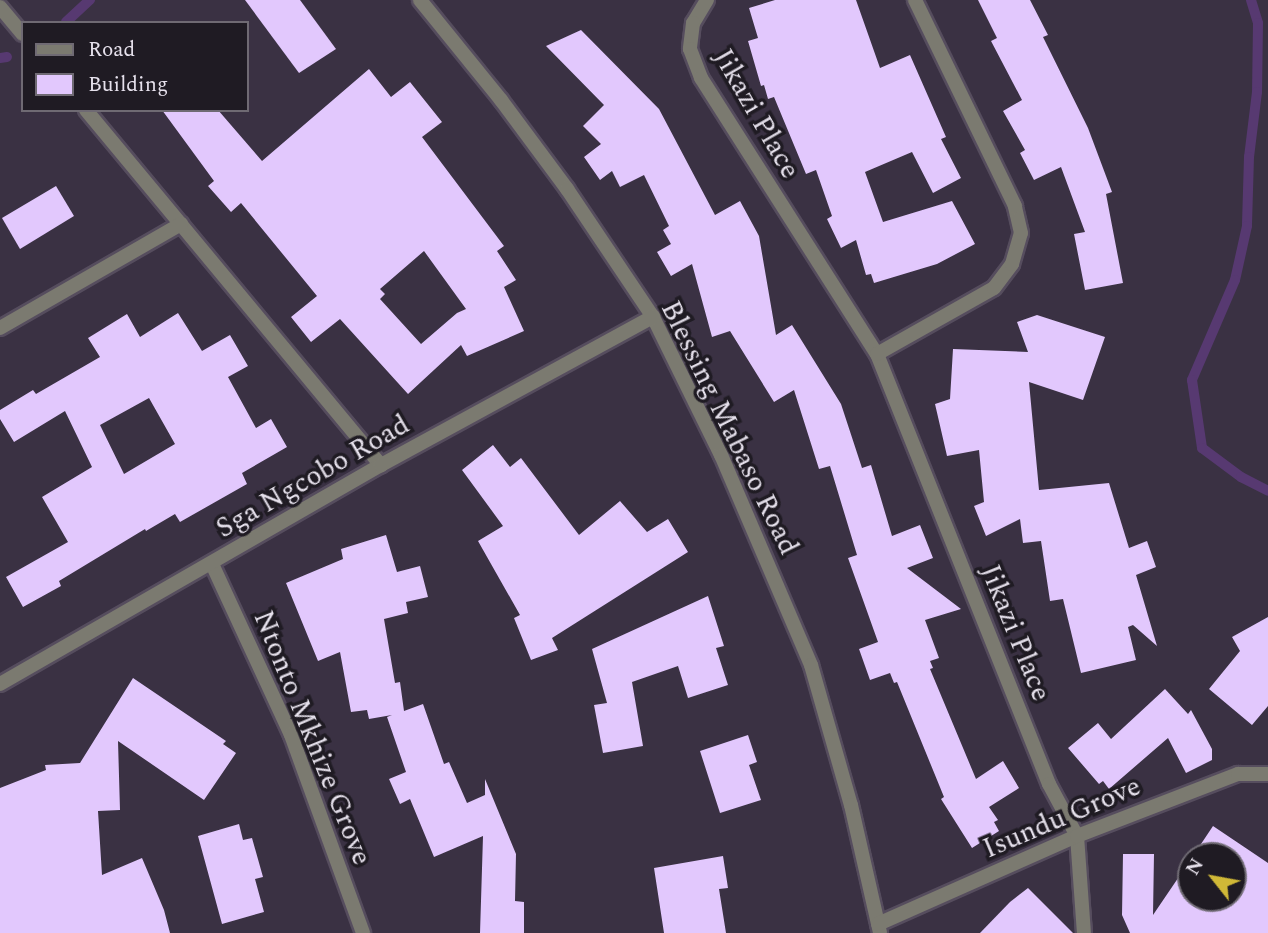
<!DOCTYPE html>
<style>
body{margin:0}
#map{position:relative;width:1268px;height:933px;overflow:hidden;background:#3a3143;font-family:Spectral,serif}
div>[style]{position:absolute}
[style*='--x']{left:calc(var(--x)*1px);top:calc(var(--y)*1px);width:calc(var(--w)*1px);rotate:calc(var(--a)*1deg)}
.stream>*{height:10px;margin:-5px;padding:0 5px;transform-origin:5px;border-radius:5px;background:#573971}
.building>*{inset:0;background:#e2c8fd}
.roads{filter:drop-shadow(2px 0 #564d5e) drop-shadow(-2px 0 #564d5e) drop-shadow(0 2px #564d5e) drop-shadow(0 -2px #564d5e)}
.street>*{height:14px;margin:-7px;padding:0 7px;transform-origin:7px;border-radius:7px;background:#7b7a70}
span{translate:-50% -50%;white-space:nowrap;text-align:center;line-height:1.15;-webkit-text-stroke:7px #1f1b23;paint-order:stroke}
.street-label{font-size:28px;color:#e6e1ec}
.legend{position:absolute;left:21px;top:21px;width:228px;height:91px;box-sizing:border-box;background:#1f1b23;border:2px solid #6f6a73;margin:0;padding:9px 12px;list-style:none;font-size:21px;color:#e6e1ec}
.legend li{display:flex;align-items:center;gap:14px;height:35px}
.legend b{width:35px;border:2px solid #6f6a73}
.north{position:absolute;left:1177px;top:842px;width:70px;height:70px;box-sizing:border-box;background:#1f1b23;border:2px solid #6f6a73;border-radius:50%;rotate:301deg;font-size:19px;font-weight:700;line-height:28px;text-align:center;color:#e6e1ec}
.north::after{content:'';display:block;margin:auto;width:24px;height:32px;background:#d0b837;clip-path:polygon(50% 0,100% 100%,50% 72%,0 100%)}
</style>
<div id="map">
<div class="stream">
<i style="--x:1251;--y:0;--w:24;--a:73"></i>
<i style="--x:1258;--y:23;--w:69;--a:90.8"></i>
<i style="--x:1257;--y:92;--w:65;--a:97"></i>
<i style="--x:1249;--y:157;--w:69;--a:91.7"></i>
<i style="--x:1247;--y:226;--w:55;--a:102.5"></i>
<i style="--x:1235;--y:280;--w:109;--a:113.3"></i>
<i style="--x:1192;--y:380;--w:69;--a:81.6"></i>
<i style="--x:1202;--y:448;--w:49;--a:36.6"></i>
<i style="--x:1241;--y:477;--w:30;--a:27"></i>
<i style="--x:66;--y:22;--w:33;--a:-43"></i>
<i style="--x:0;--y:58;--w:7;--a:-8"></i>
</div>
<div class="building">
<i style="clip-path:polygon(245px 0,300px 0,336px 49px,299px 73px)"></i>
<i style="clip-path:polygon(775px 0,856px 0,880px 68px,910px 55px,946px 137px,941px 139px,961px 178px,933px 193px,912px 152px,865px 172px,883px 222px,952px 201px,975px 244px,937px 264px,874px 283px,871px 274px,866px 275px,856px 240px,841px 248px,827px 219px,832px 216px,816px 170px,806px 174px,774px 97px,768px 99px,764px 85px,761px 86px,748px 41px,758px 38px,749px 8px)"></i>
<i style="clip-path:polygon(978px 0,1030px 0,1048px 35px,1043px 37px,1088px 128px,1112px 192px,1106px 194px,1123px 283px,1085px 290px,1074px 234px,1085px 232px,1061px 167px,1034px 180px,1020px 153px,1025px 150px,1003px 111px,1022px 100px,991px 41px,997px 38px)"></i>
<i style="clip-path:polygon(581px 30px,659px 109px,715px 215px,740px 201px,759px 236px,776px 335px,792px 325px,841px 404px,862px 468px,871px 465px,892px 536px,920px 525px,933px 558px,907px 568px,961px 609px,925px 620px,939px 658px,930px 661px,933px 668px,930px 669px,976px 779px,1003px 761px,1019px 788px,989px 807px,998px 820px,994px 822px,999px 831px,972px 848px,941px 799px,944px 797px,897px 682px,894px 683px,890px 673px,870px 680px,859px 649px,878px 642px,848px 558px,857px 555px,830px 466px,819px 469px,794px 390px,774px 402px,730px 331px,712px 337px,692px 264px,671px 276px,657px 252px,671px 244px,663px 230px,669px 226px,644px 175px,620px 187px,612px 171px,600px 180px,584px 157px,601px 144px,583px 126px,604px 105px,546px 46px)"></i>
<i style="clip-path:polygon(evenodd,369px 69px,391px 97px,410px 82px,442px 122px,422px 137px,504px 246px,497px 251px,516px 280px,504px 287px,524px 331px,467px 356px,461px 345px,408px 394px,340px 319px,311px 342px,291px 317px,317px 296px,241px 203px,231px 212px,208px 186px,214px 181px,162px 110px,218px 110px,262px 161px,369px 69px,424px 251px,466px 309px,457px 313px,421px 344px,380px 299px,385px 294px,380px 289px,424px 251px)"></i>
<i style="clip-path:polygon(56px 186px,74px 216px,20px 249px,2px 218px)"></i>
<i style="clip-path:polygon(evenodd,178px 313px,202px 351px,230px 335px,248px 366px,228px 377px,256px 428px,271px 419px,287px 447px,242px 473px,247px 484px,180px 522px,175px 514px,146px 531px,145px 529px,59px 581px,61px 586px,23px 607px,6px 577px,68px 542px,42px 497px,92px 467px,65px 411px,14px 442px,0 419px,0 410px,33px 390px,36px 394px,100px 357px,88px 338px,127px 314px,140px 337px,178px 313px,149px 398px,175px 444px,124px 474px,100px 425px,149px 398px)"></i>
<i style="clip-path:polygon(1037px 315px,1105px 337px,1083px 400px,1029px 382px,1039px 490px,1109px 483px,1129px 548px,1147px 541px,1156px 567px,1136px 575px,1157px 646px,1133px 625px,1128px 627px,1136px 660px,1081px 673px,1063px 599px,1050px 601px,1041px 541px,1023px 543px,1020px 519px,986px 536px,974px 506px,984px 502px,979px 450px,947px 456px,935px 404px,950px 399px,953px 349px,1028px 352px,1017px 322px)"></i>
<i style="clip-path:polygon(493px 445px,510px 467px,521px 458px,579px 535px,620px 501px,647px 532px,668px 519px,688px 552px,552px 638px,558px 650px,531px 660px,514px 618px,520px 615px,478px 541px,503px 526px,462px 470px)"></i>
<i style="clip-path:polygon(386px 535px,397px 572px,420px 566px,428px 597px,406px 602px,408px 613px,384px 619px,395px 683px,400px 682px,404px 711px,423px 704px,444px 764px,449px 762px,467px 803px,485px 795px,485px 779px,516px 854px,515px 901px,524px 902px,524px 933px,480px 933px,483px 836px,434px 857px,410px 799px,400px 804px,389px 779px,406px 772px,387px 717px,392px 715px,369px 719px,367px 710px,351px 712px,340px 652px,318px 661px,286px 583px,343px 559px,341px 549px)"></i>
<i style="clip-path:polygon(708px 596px,724px 646px,716px 648px,728px 685px,688px 698px,678px 666px,632px 682px,643px 746px,603px 753px,594px 705px,607px 703px,592px 649px)"></i>
<i style="clip-path:polygon(1268px 617px,1268px 706px,1252px 725px,1209px 689px,1240px 651px,1232px 637px)"></i>
<i style="clip-path:polygon(133px 678px,226px 741px,223px 744px,236px 753px,204px 800px,118px 741px,120px 810px,98px 811px,102px 875px,142px 858px,164px 910px,170px 933px,0 933px,0 788px,46px 770px,45px 765px,80px 763px)"></i>
<i style="clip-path:polygon(1165px 689px,1188px 714px,1191px 710px,1212px 749px,1212px 760px,1186px 773px,1168px 738px,1109px 789px,1103px 781px,1099px 784px,1068px 748px,1098px 723px,1111px 739px)"></i>
<i style="clip-path:polygon(748px 735px,757px 762px,749px 765px,761px 800px,720px 813px,700px 751px)"></i>
<i style="clip-path:polygon(239px 824px,243px 840px,252px 838px,263px 877px,255px 879px,264px 912px,222px 924px,198px 836px)"></i>
<i style="clip-path:polygon(1213px 826px,1268px 863px,1268px 933px,1130px 933px,1122px 915px,1123px 854px,1154px 854px,1153px 915px,1191px 859px,1191px 898px,1233px 898px,1233px 856px,1193px 856px)"></i>
<i style="clip-path:polygon(723px 856px,728px 888px,719px 889px,726px 933px,664px 933px,654px 868px)"></i>
<i style="clip-path:polygon(1028px 888px,1073px 933px,980px 933px,1010px 902px)"></i>
</div>
<div class="roads">
<div class="street">
<i style="--x:420;--y:0;--w:129;--a:51"></i>
<i style="--x:501;--y:100;--w:111;--a:53.4"></i>
<i style="--x:567;--y:189;--w:154;--a:56.1"></i>
<i style="--x:653;--y:317;--w:154;--a:63.8"></i>
<i style="--x:721;--y:455;--w:228;--a:66.8"></i>
<i style="--x:811;--y:665;--w:146;--a:74.1"></i>
<i style="--x:851;--y:805;--w:131;--a:77.2"></i>
<i style="--x:707;--y:0;--w:27;--a:121"></i>
<i style="--x:693;--y:23;--w:26;--a:97"></i>
<i style="--x:690;--y:49;--w:31;--a:69"></i>
<i style="--x:701;--y:78;--w:327;--a:57.5"></i>
<i style="--x:877;--y:354;--w:463;--a:68.2"></i>
<i style="--x:1049;--y:784;--w:59;--a:61.7"></i>
<i style="--x:1077;--y:836;--w:97;--a:85.9"></i>
<i style="--x:0;--y:7;--w:35;--a:50"></i>
<i style="--x:86;--y:110;--w:462;--a:50.3"></i>
<i style="--x:0;--y:328;--w:209;--a:-29.9"></i>
<i style="--x:877;--y:354;--w:134;--a:-29.4"></i>
<i style="--x:994;--y:288;--w:30;--a:-53"></i>
<i style="--x:1012;--y:264;--w:32;--a:-74"></i>
<i style="--x:1021;--y:233;--w:28;--a:-103"></i>
<i style="--x:1015;--y:206;--w:229;--a:-115.9"></i>
<i style="--x:212;--y:564;--w:188;--a:65.2"></i>
<i style="--x:291;--y:735;--w:211;--a:70"></i>
<i style="--x:0;--y:684;--w:439;--a:-29.9"></i>
<i style="--x:381;--y:465;--w:310;--a:-28.6"></i>
<i style="--x:878;--y:924;--w:218;--a:-23.9"></i>
<i style="--x:1077;--y:836;--w:173;--a:-21.1"></i>
<i style="--x:1238;--y:774;--w:30;--a:0"></i>
</div>
</div>
<div class="street-label">
<span style="left:756px;top:114px;rotate:60deg">Jikazi Place</span>
<span style="left:729px;top:428px;rotate:64deg">Blessing Mabaso Road</span>
<span style="left:313px;top:477px;rotate:-30deg">Sga Ngcobo Road</span>
<span style="left:1015px;top:633px;rotate:68deg">Jikazi Place</span>
<span style="left:312px;top:738px;rotate:68deg">Ntonto Mkhize Grove</span>
<span style="left:1062px;top:818px;rotate:-23deg">Isundu Grove</span>
</div>
<ul class="legend">
<li><b style="height:9px;background:#7b7a70"></b>Road</li>
<li><b style="height:19px;background:#e2c8fd"></b>Building</li>
</ul>
<div class="north">N</div>
</div>
